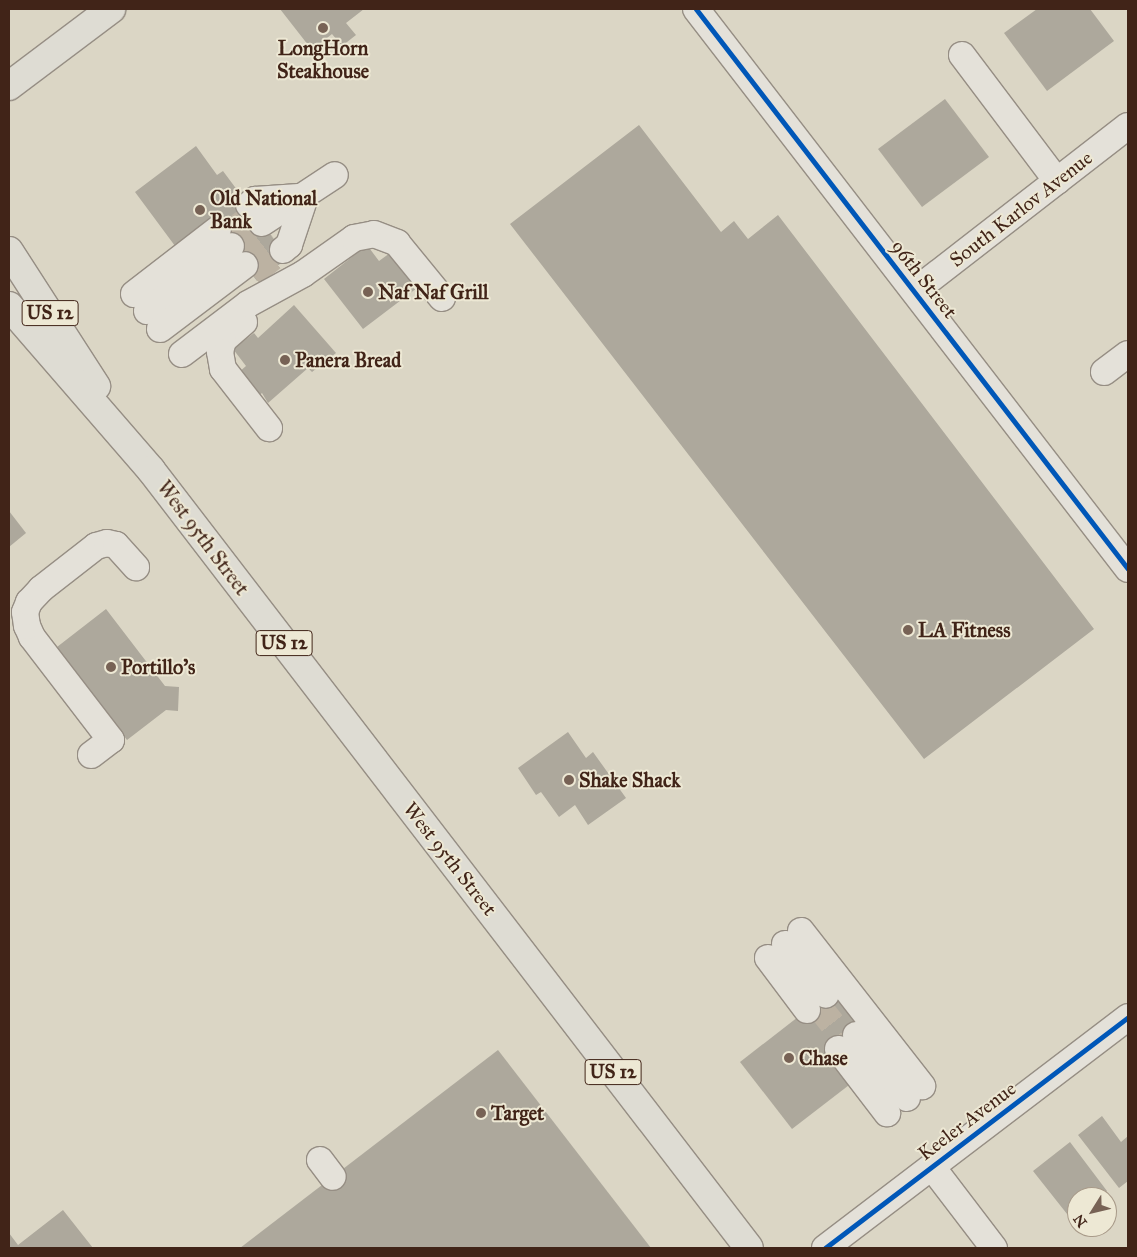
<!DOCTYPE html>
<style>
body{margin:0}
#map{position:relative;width:1137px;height:1257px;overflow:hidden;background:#dbd6c5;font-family:"IM FELL Great Primer",serif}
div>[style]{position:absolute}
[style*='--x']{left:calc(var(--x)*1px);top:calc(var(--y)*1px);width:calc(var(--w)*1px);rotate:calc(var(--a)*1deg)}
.building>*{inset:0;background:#ada89c}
.minor-tunnel>*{height:26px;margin-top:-13px;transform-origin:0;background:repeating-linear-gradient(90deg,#bcb2a2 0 26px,transparent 0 39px)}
.roads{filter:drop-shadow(1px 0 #968e84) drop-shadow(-1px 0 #968e84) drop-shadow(0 1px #968e84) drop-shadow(0 -1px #968e84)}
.minor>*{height:26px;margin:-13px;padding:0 13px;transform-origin:13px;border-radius:13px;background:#e4e1d9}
.major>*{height:28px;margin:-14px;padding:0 14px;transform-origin:14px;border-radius:14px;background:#dedcd3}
.cycleway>*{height:5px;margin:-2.5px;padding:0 2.5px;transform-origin:2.5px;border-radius:2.5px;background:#0057b8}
.dots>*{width:14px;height:14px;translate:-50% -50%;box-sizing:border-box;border:2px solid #ede8d4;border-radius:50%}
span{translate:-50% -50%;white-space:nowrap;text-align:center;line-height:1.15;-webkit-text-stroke:4px #ede8d4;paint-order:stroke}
.shield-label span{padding:1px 4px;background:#ede8d4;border:1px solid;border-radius:4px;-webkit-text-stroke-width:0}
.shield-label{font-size:19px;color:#412418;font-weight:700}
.poi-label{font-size:20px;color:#412418;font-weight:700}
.left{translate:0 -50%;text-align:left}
.street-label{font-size:20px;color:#412418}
.frame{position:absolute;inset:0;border:10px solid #412418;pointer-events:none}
.north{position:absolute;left:1067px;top:1187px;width:50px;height:50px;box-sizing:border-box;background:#ede8d4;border:1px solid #a89a89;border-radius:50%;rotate:234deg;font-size:14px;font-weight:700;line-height:20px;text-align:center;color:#412418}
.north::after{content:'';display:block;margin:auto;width:18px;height:22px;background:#776255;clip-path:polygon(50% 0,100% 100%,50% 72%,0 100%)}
</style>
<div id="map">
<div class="building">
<i style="clip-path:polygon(280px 9px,364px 9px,346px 23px,356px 35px,342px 46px,332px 34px,312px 50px)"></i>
<i style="clip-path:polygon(1037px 9px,1090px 9px,1114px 41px,1047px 91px,1004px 33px)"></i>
<i style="clip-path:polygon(945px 99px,989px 157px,922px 207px,878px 149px)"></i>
<i style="clip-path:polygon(639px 125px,721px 232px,734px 221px,748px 239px,778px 215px,1094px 629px,924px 759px,510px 224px)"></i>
<i style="clip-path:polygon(196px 146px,217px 175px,223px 171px,288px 258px,257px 281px,213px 223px,178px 250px,135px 192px)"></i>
<i style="clip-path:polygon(367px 245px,379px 261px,390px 253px,417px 288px,363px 329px,324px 279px)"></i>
<i style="clip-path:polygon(294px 305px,336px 353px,312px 372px,308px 368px,268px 403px,262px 393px,257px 397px,238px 373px,246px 366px,233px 349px,254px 333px,258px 338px)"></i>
<i style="clip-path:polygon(9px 511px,26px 533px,9px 547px)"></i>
<i style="clip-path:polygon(106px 609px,165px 686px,179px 687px,178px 711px,166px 710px,127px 740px,57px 647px)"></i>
<i style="clip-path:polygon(568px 732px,586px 758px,593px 752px,626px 798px,588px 825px,575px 805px,559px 817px,541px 792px,536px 795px,518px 768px)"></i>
<i style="clip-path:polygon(834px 989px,865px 1029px,853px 1082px,792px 1129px,740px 1062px)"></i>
<i style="clip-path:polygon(498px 1050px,651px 1248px,240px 1248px)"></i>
<i style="clip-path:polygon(1102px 1116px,1121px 1142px,1128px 1136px,1128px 1181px,1119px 1188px,1078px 1135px)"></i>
<i style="clip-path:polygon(1070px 1142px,1107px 1191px,1099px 1197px,1077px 1197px,1077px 1215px,1071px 1219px,1033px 1171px)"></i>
<i style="clip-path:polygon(63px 1210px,93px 1248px,9px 1248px,9px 1233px,18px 1245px)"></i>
</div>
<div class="minor-tunnel">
<i style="--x:224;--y:238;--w:39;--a:-38"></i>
<i style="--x:238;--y:256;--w:39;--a:-38"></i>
<i style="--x:252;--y:274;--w:39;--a:-38"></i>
<i style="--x:816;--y:1003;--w:50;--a:51.5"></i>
</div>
<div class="roads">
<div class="minor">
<i style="--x:696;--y:9;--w:707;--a:52.35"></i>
<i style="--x:962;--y:55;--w:158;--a:53"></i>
<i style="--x:249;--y:205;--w:8;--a:-40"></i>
<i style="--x:255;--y:200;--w:44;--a:-3.9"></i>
<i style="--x:262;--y:223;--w:87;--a:-33.3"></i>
<i style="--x:283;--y:250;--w:8;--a:-40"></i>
<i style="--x:289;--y:245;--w:51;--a:-71.6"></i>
<i style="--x:915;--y:291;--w:269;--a:-37.8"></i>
<i style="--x:134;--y:294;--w:106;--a:-37.7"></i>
<i style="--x:147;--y:311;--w:106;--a:-37.7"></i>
<i style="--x:244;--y:322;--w:28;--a:139"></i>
<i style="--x:223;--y:340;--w:12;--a:104"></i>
<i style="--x:220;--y:352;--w:17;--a:80"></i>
<i style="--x:223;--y:369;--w:75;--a:52.1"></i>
<i style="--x:160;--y:329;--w:106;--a:-37"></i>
<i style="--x:182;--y:354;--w:83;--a:-37.1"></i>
<i style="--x:248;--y:304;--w:63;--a:-28.6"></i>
<i style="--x:303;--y:274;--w:62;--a:-35.2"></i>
<i style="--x:354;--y:238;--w:20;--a:-11"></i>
<i style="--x:374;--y:234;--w:25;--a:21"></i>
<i style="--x:397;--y:243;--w:71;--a:50.7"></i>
<i style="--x:1104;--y:372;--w:30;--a:-37"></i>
<i style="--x:91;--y:755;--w:25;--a:-37"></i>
<i style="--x:111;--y:740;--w:130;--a:-127.5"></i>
<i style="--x:32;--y:637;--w:12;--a:-114"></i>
<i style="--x:27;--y:626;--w:14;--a:-98"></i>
<i style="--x:25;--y:612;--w:11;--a:-68"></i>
<i style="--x:29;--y:602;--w:18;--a:-47"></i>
<i style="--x:41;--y:589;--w:70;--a:-38"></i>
<i style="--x:96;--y:546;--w:11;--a:-15"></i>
<i style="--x:107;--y:543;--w:9;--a:13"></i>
<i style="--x:116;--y:545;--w:30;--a:48"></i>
<i style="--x:801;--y:931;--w:197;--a:52"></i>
<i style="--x:785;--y:944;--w:65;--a:51.2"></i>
<i style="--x:768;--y:958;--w:65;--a:53.1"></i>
<i style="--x:856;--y:1035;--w:81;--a:51"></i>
<i style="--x:838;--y:1049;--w:81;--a:52.6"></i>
<i style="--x:320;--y:1160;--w:21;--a:53"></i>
<i style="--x:932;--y:1167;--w:102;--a:52.6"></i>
<i style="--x:825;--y:1248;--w:381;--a:-37.3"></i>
</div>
<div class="major">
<i style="--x:9;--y:86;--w:128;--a:-37"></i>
<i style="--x:9;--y:251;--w:161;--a:57.2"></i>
<i style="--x:9;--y:306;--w:217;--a:49.1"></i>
<i style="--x:151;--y:470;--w:981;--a:52.45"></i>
</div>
</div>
<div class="cycleway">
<i style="--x:696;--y:9;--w:707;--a:52.35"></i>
<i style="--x:825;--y:1248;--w:381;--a:-37.3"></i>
</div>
<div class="dots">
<i style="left:323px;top:28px;background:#776255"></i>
<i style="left:200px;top:210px;background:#776255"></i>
<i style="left:368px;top:292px;background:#776255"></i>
<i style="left:285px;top:360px;background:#776255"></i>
<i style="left:908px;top:630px;background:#776255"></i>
<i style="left:111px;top:667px;background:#776255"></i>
<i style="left:569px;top:780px;background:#776255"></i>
<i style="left:789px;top:1058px;background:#776255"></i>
<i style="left:481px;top:1113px;background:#776255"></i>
</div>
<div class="shield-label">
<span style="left:50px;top:313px">US 12</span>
<span style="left:284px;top:643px">US 12</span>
<span style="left:613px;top:1072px">US 12</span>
</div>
<div class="poi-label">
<span style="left:323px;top:60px">LongHorn<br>Steakhouse</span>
<span class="left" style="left:210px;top:210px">Old National<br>Bank</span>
<span class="left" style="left:378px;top:292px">Naf Naf Grill</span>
<span class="left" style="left:295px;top:360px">Panera Bread</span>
<span class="left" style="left:918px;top:630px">LA Fitness</span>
<span class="left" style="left:121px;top:667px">Portillo's</span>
<span class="left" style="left:579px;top:780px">Shake Shack</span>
<span class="left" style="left:799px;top:1058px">Chase</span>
<span class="left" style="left:491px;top:1113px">Target</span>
</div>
<div class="street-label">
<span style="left:1021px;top:209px;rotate:-38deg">South Karlov Avenue</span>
<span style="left:924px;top:279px;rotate:52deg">96th Street</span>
<span style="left:203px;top:538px;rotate:53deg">West 95th Street</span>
<span style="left:450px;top:859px;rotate:52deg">West 95th Street</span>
<span style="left:967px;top:1121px;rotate:-37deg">Keeler Avenue</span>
</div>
<div class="frame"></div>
<div class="north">N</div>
</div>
